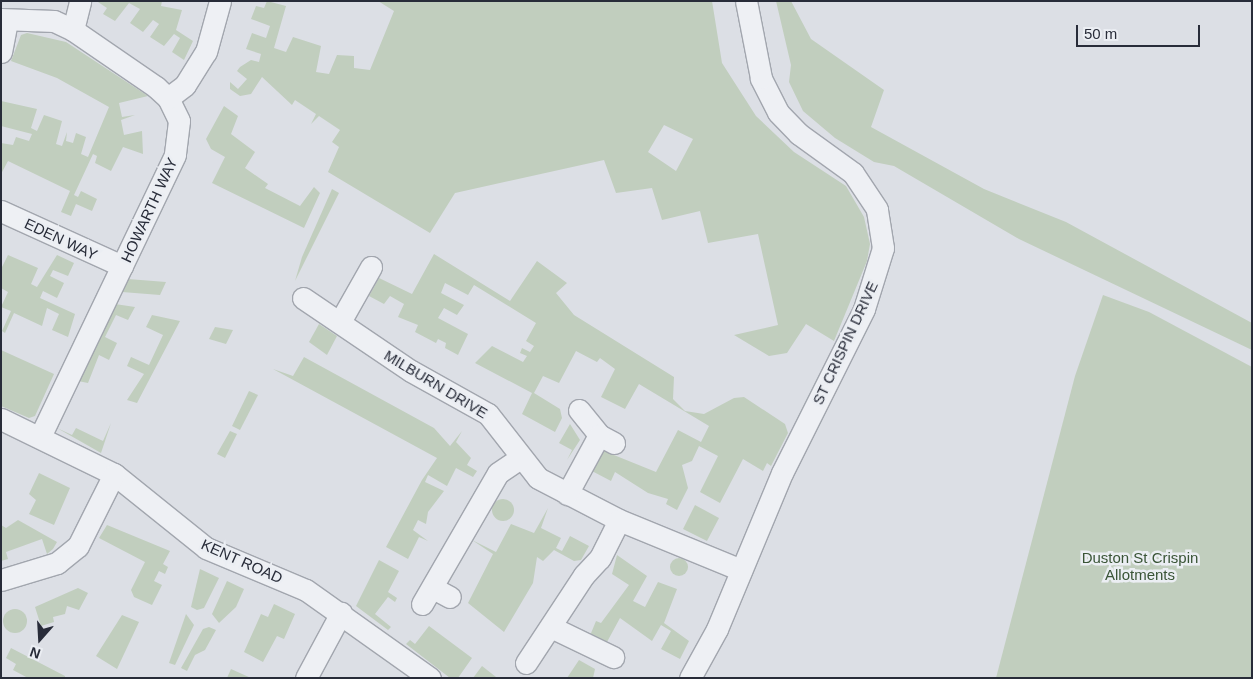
<!DOCTYPE html>
<style>
body{margin:0}
#map{position:relative;width:1253px;height:679px;overflow:hidden;background:#dcdfe5;font-family:Arial,sans-serif}
div>[style]{position:absolute}
[style*='--x']{left:calc(var(--x)*1px);top:calc(var(--y)*1px);width:calc(var(--w)*1px);rotate:calc(var(--a)*1deg)}
.green>*{inset:0;background:#c1cebe}
.round{border-radius:50%}
.roads{filter:drop-shadow(1px 0 #a2a6ae) drop-shadow(-1px 0 #a2a6ae) drop-shadow(0 1px #a2a6ae) drop-shadow(0 -1px #a2a6ae)}
.minor>*{height:21px;margin:-10.5px;padding:0 10.5px;transform-origin:10.5px;border-radius:10.5px;background:#eef0f4}
span{translate:-50% -50%;white-space:nowrap;text-align:center;line-height:1.15;-webkit-text-stroke:5px #ebeef3;paint-order:stroke}
.street-label{font-size:15px;color:#282c39}
.park-label{font-size:15px;color:#395436}
.frame{position:absolute;inset:0;border:2px solid #282c39;pointer-events:none}
.north{position:absolute;left:15px;top:614px;width:50px;height:50px;-webkit-text-stroke:4px #ebeef3;paint-order:stroke;rotate:199deg;font-size:14px;font-weight:700;line-height:20px;text-align:center;color:#282c39}
.north::after{content:'';display:block;margin:auto;width:18px;height:22px;background:#282c39;clip-path:polygon(50% 0,100% 100%,50% 72%,0 100%)}
.scale{position:absolute;left:1076px;top:25px;width:124px;height:22px;box-sizing:border-box;border:2px solid #282c39;border-top:0;padding-left:6px;font-size:15px;line-height:18px;white-space:nowrap;color:#282c39;-webkit-text-stroke:4px #ebeef3;paint-order:stroke}
</style>
<div id="map">
<div class="green">
<i style="clip-path:polygon(162px 1px,161px 6px,182px 10px,176px 30px,193px 41px,184px 60px,172px 52px,180px 38px,174px 34px,164px 46px,150px 37px,159px 24px,153px 20px,143px 32px,130px 23px,140px 9px,129px 3px,115px 21px,103px 14px,107px 8px,98px 2px)"></i>
<i style="clip-path:polygon(evenodd,267px 1px,286px 6px,274px 48px,286px 52px,293px 37px,321px 46px,316px 72px,329px 74px,337px 55px,354px 56px,354px 68px,370px 70px,394px 11px,378px 1px,712px 1px,722px 63px,756px 116px,794px 152px,846px 186px,864px 217px,870px 244px,867px 261px,834px 341px,806px 324px,787px 353px,769px 356px,734px 335px,778px 325px,758px 234px,708px 243px,700px 211px,662px 220px,652px 188px,616px 193px,604px 160px,455px 193px,430px 233px,328px 172px,339px 147px,332px 142px,340px 130px,319px 116px,311px 124px,316px 114px,295px 100px,292px 105px,262px 77px,251px 94px,240px 96px,230px 89px,230px 82px,238px 89px,247px 79px,237px 71px,240px 67px,251px 60px,259px 62px,261px 54px,246px 49px,252px 33px,266px 38px,270px 26px,251px 19px,256px 6px,264px 8px,267px 1px,664px 125px,693px 139px,676px 171px,648px 152px,664px 125px)"></i>
<i style="clip-path:polygon(776px 1px,791px 1px,811px 39px,884px 90px,871px 127px,984px 189px,1066px 222px,1252px 323px,1252px 350px,1019px 239px,894px 166px,874px 162px,835px 138px,803px 111px,789px 82px,791px 65px)"></i>
<i style="clip-path:polygon(27px 33px,66px 42px,148px 96px,119px 103px,122px 117px,135px 115px,121px 120px,124px 135px,142px 131px,143px 154px,123px 147px,111px 171px,95px 163px,97px 156px,93px 154px,74px 195px,78px 197px,81px 191px,97px 199px,92px 211px,76px 204px,71px 216px,61px 212px,70px 191px,8px 161px,1px 174px,1px 143px,13px 145px,16px 137px,29px 141px,32px 134px,1px 126px,1px 101px,37px 109px,31px 128px,37px 131px,44px 115px,62px 121px,56px 144px,62px 146px,67px 132px,66px 141px,73px 143px,76px 133px,86px 137px,81px 154px,88px 157px,109px 107px,57px 78px,11px 61px,21px 35px)"></i>
<i style="clip-path:polygon(224px 106px,238px 116px,231px 134px,255px 152px,245px 168px,268px 184px,265px 188px,300px 206px,314px 187px,320px 193px,304px 228px,212px 183px,225px 157px,211px 149px,206px 139px)"></i>
<i style="clip-path:polygon(332px 189px,339px 193px,295px 281px,302px 257px)"></i>
<i style="clip-path:polygon(434px 254px,510px 301px,537px 261px,567px 283px,556px 293px,574px 315px,674px 377px,673px 399px,685px 411px,704px 414px,734px 398px,744px 397px,785px 424px,788px 433px,771px 466px,767px 463px,763px 471px,743px 459px,720px 503px,700px 492px,718px 456px,699px 446px,692px 461px,682px 465px,688px 488px,677px 510px,666px 504px,668px 499px,648px 493px,615px 472px,611px 481px,590px 470px,598px 453px,604px 451px,656px 472px,678px 430px,701px 442px,709px 426px,639px 384px,625px 409px,601px 397px,615px 369px,600px 358px,597px 362px,576px 351px,559px 383px,543px 376px,534px 393px,560px 409px,562px 418px,555px 432px,522px 414px,532px 393px,475px 363px,492px 346px,523px 362px,527px 356px,520px 353px,522px 348px,530px 352px,534px 346px,526px 341px,536px 323px,474px 285px,468px 295px,445px 283px,441px 293px,464px 305px,457px 315px,444px 308px,438px 318px,468px 334px,458px 355px,445px 348px,446px 343px,438px 339px,436px 343px,415px 332px,418px 325px,398px 317px,404px 304px,390px 296px,384px 304px,369px 296px,379px 278px,412px 294px)"></i>
<i style="clip-path:polygon(8px 255px,38px 268px,31px 284px,37px 287px,57px 255px,74px 263px,68px 276px,53px 270px,50px 276px,64px 283px,57px 298px,43px 291px,40px 298px,75px 314px,68px 337px,52px 330px,59px 314px,47px 308px,42px 326px,14px 313px,5px 333px,2px 331px,11px 311px,1px 307px,8px 292px,1px 288px,1px 269px)"></i>
<i style="clip-path:polygon(128px 279px,166px 282px,160px 295px,122px 292px)"></i>
<i style="clip-path:polygon(1103px 295px,1149px 312px,1252px 367px,1252px 678px,996px 678px,1075px 376px)"></i>
<i style="clip-path:polygon(115px 304px,135px 307px,128px 320px,116px 315px,105px 337px,117px 343px,109px 360px,99px 355px,88px 383px,78px 381px)"></i>
<i style="clip-path:polygon(152px 315px,180px 321px,137px 403px,127px 400px,144px 374px,127px 366px,131px 357px,149px 365px,163px 335px,146px 327px)"></i>
<i style="clip-path:polygon(319px 324px,337px 336px,327px 355px,309px 342px)"></i>
<i style="clip-path:polygon(215px 327px,233px 330px,226px 344px,209px 339px)"></i>
<i style="clip-path:polygon(1px 350px,54px 374px,35px 416px,29px 418px,1px 406px)"></i>
<i style="clip-path:polygon(304px 357px,434px 428px,450px 446px,462px 431px,456px 442px,471px 458px,467px 465px,477px 471px,473px 477px,456px 468px,447px 486px,428px 475px,425px 482px,444px 491px,428px 512px,426px 524px,418px 520px,413px 530px,428px 541px,419px 537px,408px 559px,386px 547px,422px 480px,437px 458px,273px 369px,293px 376px)"></i>
<i style="clip-path:polygon(249px 391px,258px 395px,240px 430px,232px 426px)"></i>
<i style="clip-path:polygon(111px 423px,101px 453px,57px 428px,72px 435px,76px 428px,103px 441px)"></i>
<i style="clip-path:polygon(570px 424px,580px 440px,567px 460px,572px 450px,559px 443px)"></i>
<i style="clip-path:polygon(230px 431px,237px 434px,225px 458px,217px 454px)"></i>
<i style="clip-path:polygon(39px 473px,70px 488px,54px 525px,29px 514px,36px 500px,29px 494px)"></i>
<i class="round" style="left:492px;top:499px;width:22px;height:22px"></i>
<i style="clip-path:polygon(695px 505px,719px 518px,707px 541px,683px 529px)"></i>
<i style="clip-path:polygon(548px 508px,541px 528px,561px 538px,556px 548px,562px 551px,570px 536px,589px 546px,581px 560px,574px 561px,554px 550px,543px 561px,537px 557px,533px 583px,504px 632px,468px 603px,493px 554px,472px 540px,496px 552px,511px 524px,534px 533px)"></i>
<i style="clip-path:polygon(18px 520px,57px 542px,53px 549px,47px 554px,42px 539px,6px 552px,8px 559px,1px 561px,1px 525px,6px 528px)"></i>
<i style="clip-path:polygon(107px 525px,170px 551px,163px 564px,168px 567px,165px 574px,159px 571px,154px 581px,162px 585px,152px 605px,134px 597px,131px 590px,145px 562px,99px 538px)"></i>
<i style="clip-path:polygon(617px 555px,647px 576px,633px 601px,645px 607px,658px 582px,677px 589px,664px 623px,689px 641px,680px 659px,661px 649px,671px 631px,661px 625px,652px 641px,620px 618px,607px 642px,589px 638px,596px 621px,601px 623px,629px 585px,612px 574px)"></i>
<i class="round" style="left:670px;top:558px;width:18px;height:18px"></i>
<i style="clip-path:polygon(379px 560px,399px 571px,388px 592px,397px 598px,395px 602px,388px 597px,375px 614px,391px 627px,388px 630px,356px 606px)"></i>
<i style="clip-path:polygon(200px 569px,219px 578px,204px 608px,197px 610px,191px 607px)"></i>
<i style="clip-path:polygon(227px 581px,244px 589px,236px 607px,219px 623px,212px 614px)"></i>
<i style="clip-path:polygon(78px 588px,88px 593px,79px 610px,67px 606px,65px 614px,53px 617px,54px 622px,41px 626px,35px 607px)"></i>
<i style="clip-path:polygon(274px 604px,295px 614px,284px 639px,277px 636px,263px 662px,244px 652px,261px 614px,268px 617px)"></i>
<i class="round" style="left:3px;top:609px;width:24px;height:24px"></i>
<i style="clip-path:polygon(186px 614px,194px 625px,175px 665px,169px 663px)"></i>
<i style="clip-path:polygon(122px 615px,139px 622px,117px 669px,96px 656px)"></i>
<i style="clip-path:polygon(429px 626px,472px 658px,458px 678px,450px 678px,406px 644px,410px 640px,415px 644px)"></i>
<i style="clip-path:polygon(209px 627px,216px 630px,205px 650px,195px 655px,187px 671px,181px 668px,203px 629px)"></i>
<i style="clip-path:polygon(11px 648px,65px 676px,65px 678px,28px 678px,13px 670px,16px 664px,6px 658px)"></i>
<i style="clip-path:polygon(579px 660px,595px 669px,593px 678px,567px 678px)"></i>
<i style="clip-path:polygon(482px 666px,496px 677px,496px 678px,473px 678px)"></i>
<i style="clip-path:polygon(231px 669px,251px 678px,227px 678px)"></i>
</div>
<div class="roads">
<div class="minor">
<i style="--x:1;--y:19;--w:53;--a:2.2"></i>
<i style="--x:54;--y:21;--w:21;--a:25"></i>
<i style="--x:73;--y:30;--w:101;--a:34.5"></i>
<i style="--x:156;--y:87;--w:16;--a:43"></i>
<i style="--x:168;--y:98;--w:25;--a:64"></i>
<i style="--x:179;--y:121;--w:34;--a:97"></i>
<i style="--x:175;--y:155;--w:313;--a:115.6"></i>
<i style="--x:73;--y:30;--w:30;--a:-76"></i>
<i style="--x:1;--y:52;--w:32;--a:-79"></i>
<i style="--x:168;--y:98;--w:21;--a:-37"></i>
<i style="--x:185;--y:85;--w:39;--a:-58"></i>
<i style="--x:206;--y:52;--w:53;--a:-74.6"></i>
<i style="--x:1;--y:211;--w:133;--a:24.4"></i>
<i style="--x:303;--y:298;--w:130;--a:34.1"></i>
<i style="--x:411;--y:371;--w:88;--a:29.2"></i>
<i style="--x:488;--y:414;--w:81;--a:52"></i>
<i style="--x:538;--y:478;--w:91;--a:27.4"></i>
<i style="--x:619;--y:520;--w:132;--a:22.3"></i>
<i style="--x:341;--y:320;--w:61;--a:-60.5"></i>
<i style="--x:579;--y:410;--w:32;--a:51"></i>
<i style="--x:599;--y:435;--w:17;--a:28"></i>
<i style="--x:1;--y:419;--w:126;--a:26"></i>
<i style="--x:114;--y:474;--w:118;--a:38.8"></i>
<i style="--x:206;--y:548;--w:108;--a:22.8"></i>
<i style="--x:306;--y:590;--w:152;--a:35.4"></i>
<i style="--x:567;--y:494;--w:67;--a:-61.5"></i>
<i style="--x:1;--y:580;--w:59;--a:-16.9"></i>
<i style="--x:57;--y:563;--w:27;--a:-39"></i>
<i style="--x:78;--y:546;--w:80;--a:-63.4"></i>
<i style="--x:433;--y:588;--w:19;--a:28"></i>
<i style="--x:422;--y:604;--w:151;--a:-59.9"></i>
<i style="--x:498;--y:473;--w:25;--a:-34"></i>
<i style="--x:553;--y:628;--w:67;--a:25.8"></i>
<i style="--x:526;--y:663;--w:105;--a:-56.6"></i>
<i style="--x:584;--y:575;--w:23;--a:-47"></i>
<i style="--x:600;--y:558;--w:42;--a:-63.4"></i>
<i style="--x:306;--y:678;--w:74;--a:-61.7"></i>
<i style="--x:690;--y:678;--w:56;--a:-61.1"></i>
<i style="--x:717;--y:629;--w:169;--a:-67.4"></i>
<i style="--x:782;--y:473;--w:183;--a:-63.4"></i>
<i style="--x:864;--y:309;--w:64;--a:-72.7"></i>
<i style="--x:883;--y:248;--w:39;--a:-99"></i>
<i style="--x:877;--y:209;--w:43;--a:-123.7"></i>
<i style="--x:853;--y:173;--w:67;--a:-144.2"></i>
<i style="--x:799;--y:134;--w:30;--a:-134"></i>
<i style="--x:778;--y:112;--w:38;--a:-117"></i>
<i style="--x:761;--y:78;--w:78;--a:-101"></i>
</div>
</div>
<div class="street-label">
<span style="left:149px;top:210px;rotate:-65deg">HOWARTH WAY</span>
<span style="left:61px;top:239px;rotate:25deg">EDEN WAY</span>
<span style="left:845px;top:343px;rotate:-65deg">ST CRISPIN DRIVE</span>
<span style="left:436px;top:384px;rotate:31deg">MILBURN DRIVE</span>
<span style="left:242px;top:561px;rotate:24deg">KENT ROAD</span>
</div>
<div class="park-label">
<span style="left:1140px;top:566px">Duston St Crispin<br>Allotments</span>
</div>
<div class="frame"></div>
<div class="north">N</div>
<div class="scale">50 m</div>
</div>
